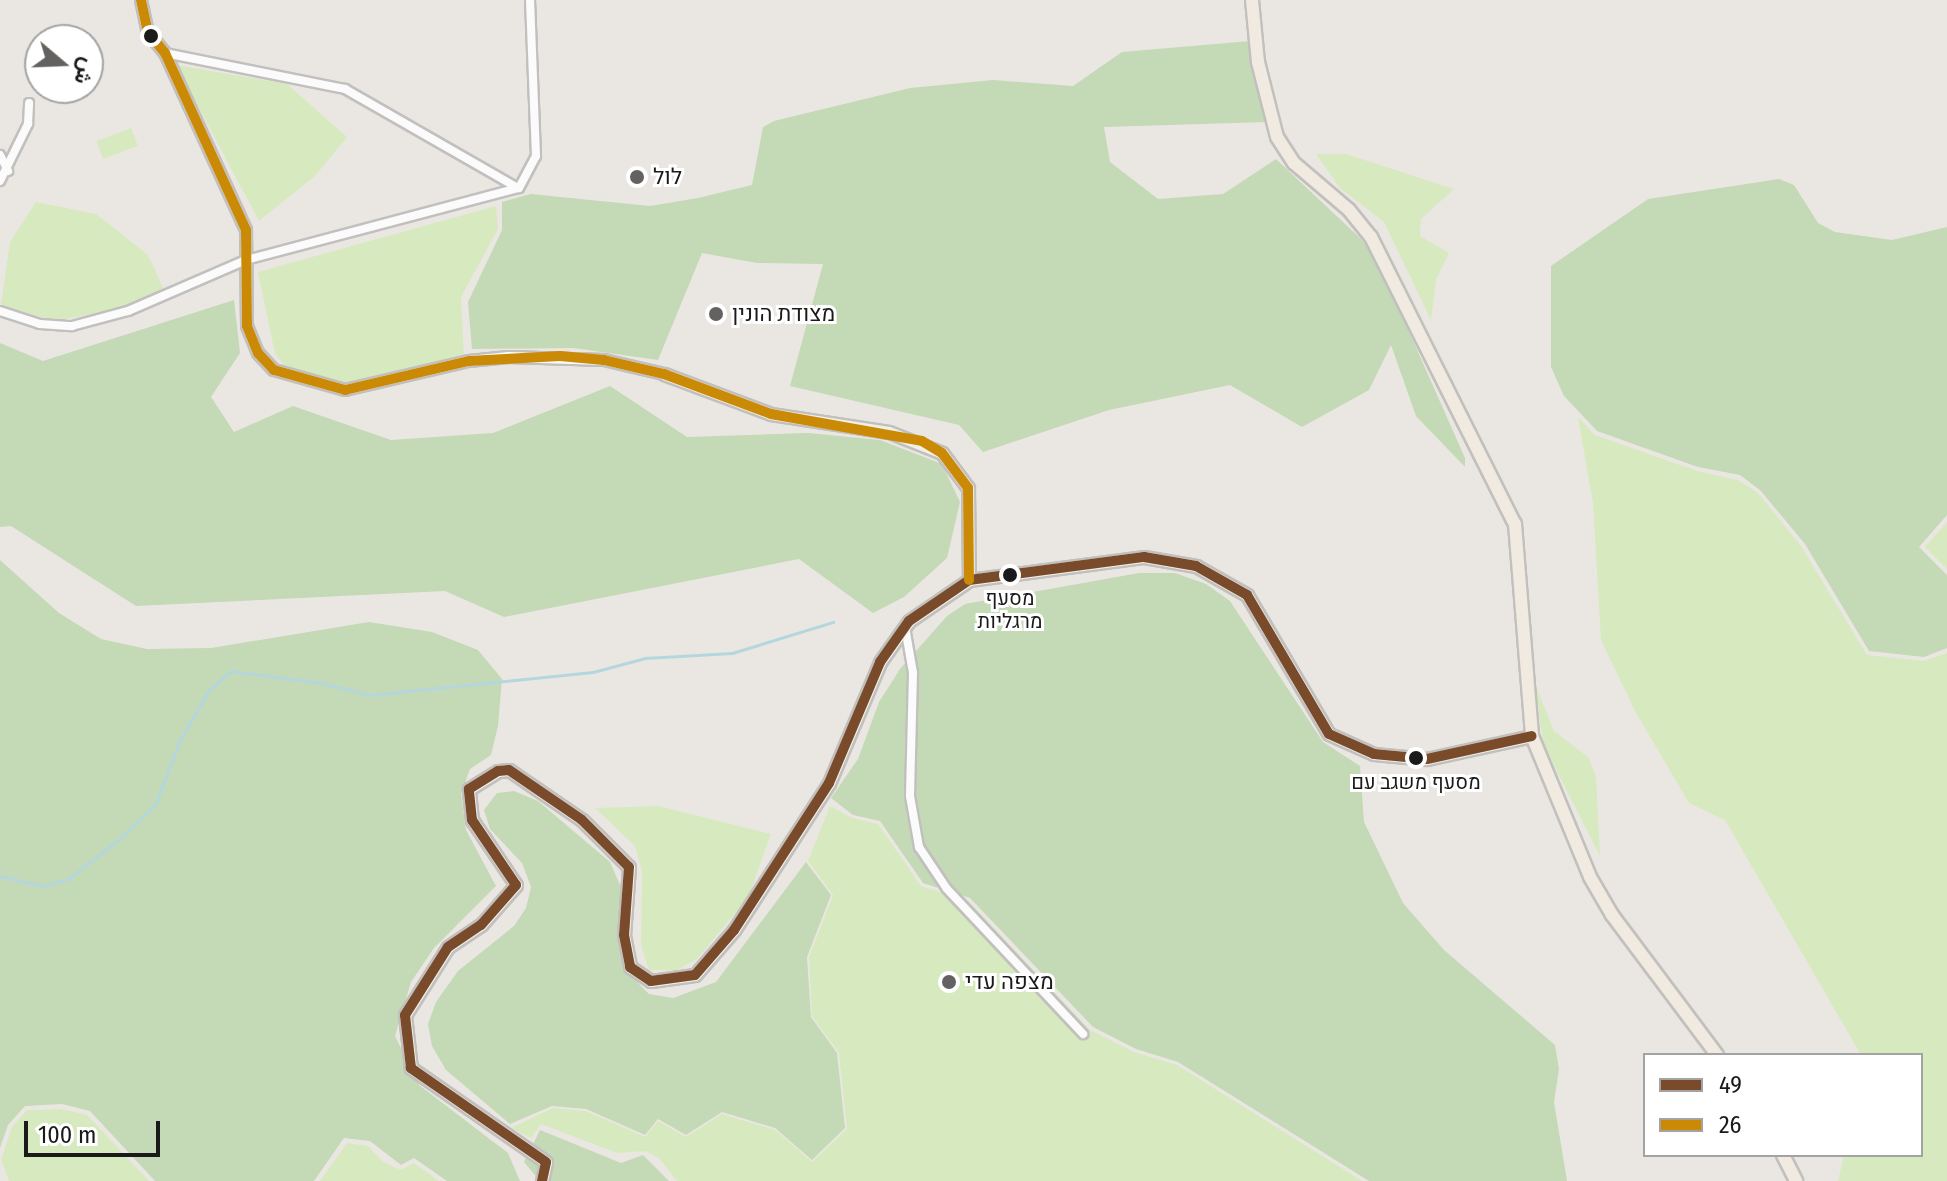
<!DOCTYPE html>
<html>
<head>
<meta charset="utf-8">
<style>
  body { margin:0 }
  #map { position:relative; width:1947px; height:1181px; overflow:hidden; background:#eae7e2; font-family:"Fira Sans Condensed",Vazirmatn,Heebo,sans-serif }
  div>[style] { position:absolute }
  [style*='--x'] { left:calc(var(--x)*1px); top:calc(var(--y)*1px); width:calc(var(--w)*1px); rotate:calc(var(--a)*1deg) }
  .grass>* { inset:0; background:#d7e9bf; transform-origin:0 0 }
  .forest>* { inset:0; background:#c4d9b6 }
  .stream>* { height:3px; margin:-1.5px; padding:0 1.5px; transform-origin:1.5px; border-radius:1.5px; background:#b4d7de }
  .roads { filter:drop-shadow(2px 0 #c2c0be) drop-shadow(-2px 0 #c2c0be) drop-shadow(0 2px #c2c0be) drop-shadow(0 -2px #c2c0be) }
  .minor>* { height:8px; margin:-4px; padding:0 4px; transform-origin:4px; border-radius:4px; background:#fcfbfb }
  .tertiary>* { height:10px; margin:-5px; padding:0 5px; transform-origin:5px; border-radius:5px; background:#fcfbfb }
  .secondary>* { height:11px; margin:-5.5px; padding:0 5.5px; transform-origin:5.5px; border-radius:5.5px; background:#f2f1e8 }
  .primary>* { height:12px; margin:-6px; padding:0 6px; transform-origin:6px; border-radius:6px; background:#f0eae1 }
  .bus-1>* { height:10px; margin:-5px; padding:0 5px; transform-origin:5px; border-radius:5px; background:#7a4b2a }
  .bus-2>* { height:10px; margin:-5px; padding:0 5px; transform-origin:5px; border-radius:5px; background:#cb8a05 }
  .dots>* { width:22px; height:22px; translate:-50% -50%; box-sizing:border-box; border:4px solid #fff; border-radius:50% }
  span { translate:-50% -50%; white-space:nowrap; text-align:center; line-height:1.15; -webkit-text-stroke:6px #fff; paint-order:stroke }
  .bus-label { font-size:20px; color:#1a1a1a }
  .poi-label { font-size:22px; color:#1a1a1a }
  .left { translate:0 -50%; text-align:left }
  .legend { position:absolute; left:1643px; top:1053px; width:280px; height:104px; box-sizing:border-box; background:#fff; border:2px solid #a3a3a3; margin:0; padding:10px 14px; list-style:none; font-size:24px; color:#1a1a1a }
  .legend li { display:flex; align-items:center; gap:16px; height:40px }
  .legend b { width:40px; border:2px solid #a3a3a3 }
  .north { position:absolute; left:24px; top:24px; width:80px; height:80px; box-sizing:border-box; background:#fff; border:2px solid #a3a3a3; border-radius:50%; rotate:109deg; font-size:22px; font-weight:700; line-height:32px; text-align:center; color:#1a1a1a }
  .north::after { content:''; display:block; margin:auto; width:28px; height:36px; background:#636260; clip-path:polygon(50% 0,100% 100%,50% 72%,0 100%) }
  .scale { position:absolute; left:24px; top:1121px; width:136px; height:36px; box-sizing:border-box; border:4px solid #1a1a1a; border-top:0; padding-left:10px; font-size:24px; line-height:28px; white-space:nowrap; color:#1a1a1a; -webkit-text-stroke:6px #fff; paint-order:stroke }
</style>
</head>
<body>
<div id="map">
  <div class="grass">
    <i style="clip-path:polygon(176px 65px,287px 84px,347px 137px,316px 175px,259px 221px)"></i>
    <i style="left:131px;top:128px;width:19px;height:37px;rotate:69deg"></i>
    <i style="clip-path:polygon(1316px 154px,1346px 154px,1454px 189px,1421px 219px,1420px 236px,1449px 253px,1436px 280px,1431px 320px,1384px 222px,1340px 188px)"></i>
    <i style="clip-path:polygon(36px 202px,96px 214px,148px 255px,164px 290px,129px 307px,55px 321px,1px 305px,10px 242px)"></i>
    <i style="clip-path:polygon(496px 206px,498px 229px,461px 297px,464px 356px,335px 385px,288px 370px,275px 354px,258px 272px)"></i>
    <i style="clip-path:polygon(1578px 417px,1595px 435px,1697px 471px,1738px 480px,1758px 493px,1801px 546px,1867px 655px,1924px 661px,1947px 653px,1947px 1181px,1838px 1181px,1844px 1155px,1921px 1155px,1921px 1055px,1861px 1055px,1725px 820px,1689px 803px,1635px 711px,1601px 640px,1593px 503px)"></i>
    <i style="clip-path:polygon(1947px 522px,1947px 569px,1925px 547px)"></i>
    <i style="clip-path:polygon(1535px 684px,1554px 731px,1588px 757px,1596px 776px,1600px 856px,1543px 744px)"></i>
    <i style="clip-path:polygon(658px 806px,771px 834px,748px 898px,697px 959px,677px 970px,649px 970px,641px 946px,642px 871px,635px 846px,595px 808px)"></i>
    <i style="clip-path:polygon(830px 806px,852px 818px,878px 824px,921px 886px,968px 901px,1090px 1030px,1134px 1052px,1177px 1065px,1362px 1181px,677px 1181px,659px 1158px,645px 1151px,617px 1153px,541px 1124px,531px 1138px,511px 1128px,553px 1108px,586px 1111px,645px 1137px,658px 1121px,686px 1137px,722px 1114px,775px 1130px,812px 1162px,847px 1129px,839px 1053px,812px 1016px,809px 957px,833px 895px,808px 861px)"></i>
    <i style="clip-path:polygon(62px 1109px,87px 1115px,149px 1181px,9px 1181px,1px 1160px,12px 1127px,27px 1110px)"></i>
    <i style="clip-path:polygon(347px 1143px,368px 1146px,383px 1162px,401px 1170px,414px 1163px,439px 1181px,320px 1181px)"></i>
  </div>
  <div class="forest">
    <i style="clip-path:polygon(1250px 41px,1267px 122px,1104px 127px,1110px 162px,1158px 199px,1223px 194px,1276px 159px,1361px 239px,1379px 264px,1465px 458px,1465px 467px,1416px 416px,1391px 345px,1369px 390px,1302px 427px,1230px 385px,1109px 410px,983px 452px,959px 425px,790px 386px,823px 264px,757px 263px,702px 253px,658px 360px,573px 348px,472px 349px,468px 302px,502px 230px,502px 202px,531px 194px,650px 206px,698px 198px,752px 185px,763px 127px,774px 121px,910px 88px,993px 80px,1073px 86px,1122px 52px)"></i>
    <i style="clip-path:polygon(1779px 179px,1794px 185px,1818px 223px,1835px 232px,1892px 240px,1947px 227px,1947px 515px,1919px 547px,1947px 575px,1947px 648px,1924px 657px,1869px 651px,1805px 544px,1760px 490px,1740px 475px,1698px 467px,1597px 431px,1564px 396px,1551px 367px,1551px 266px,1648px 199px)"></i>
    <i style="clip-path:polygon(234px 300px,240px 353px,211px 397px,234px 432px,293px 406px,391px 440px,493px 433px,610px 386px,687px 437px,808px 433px,880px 440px,942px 464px,960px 502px,947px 558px,904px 597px,873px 613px,799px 559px,504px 617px,445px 591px,136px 606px,11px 526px,0 527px,0 343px,43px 361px)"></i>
    <i style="clip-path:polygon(0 560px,59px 613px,101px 639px,147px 649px,211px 648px,369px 622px,432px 632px,478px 650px,502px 679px,498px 726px,491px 755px,470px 769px,461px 794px,466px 830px,496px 886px,434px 948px,411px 982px,395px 1036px,419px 1085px,508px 1153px,520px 1181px,447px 1181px,414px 1158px,401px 1165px,370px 1141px,344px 1138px,314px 1181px,155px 1181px,90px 1111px,62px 1104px,25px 1106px,8px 1125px,0 1148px)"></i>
    <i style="clip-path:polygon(1139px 573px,1175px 573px,1206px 584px,1230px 601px,1323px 742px,1360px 766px,1364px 822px,1403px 903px,1444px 950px,1555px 1045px,1559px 1069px,1554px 1102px,1567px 1181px,1369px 1181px,1178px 1062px,1136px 1049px,1093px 1027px,970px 898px,923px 883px,880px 821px,853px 815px,831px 798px,858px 759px,879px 702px,900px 669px,947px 616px,965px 604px)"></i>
    <i style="clip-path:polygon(514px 791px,538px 801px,610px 862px,620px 885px,633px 978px,649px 994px,673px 998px,716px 982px,806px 862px,831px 895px,807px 957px,811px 1017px,837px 1053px,845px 1128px,812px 1160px,775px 1128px,722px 1112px,686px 1135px,658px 1119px,645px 1135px,586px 1109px,552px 1106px,510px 1124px,446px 1070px,432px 1046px,428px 1024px,436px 1002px,458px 971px,514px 926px,526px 908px,531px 887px,522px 863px,490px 829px,484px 810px,497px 793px)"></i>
    <i style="clip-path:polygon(540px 1130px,621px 1163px,643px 1155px,669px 1181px,540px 1181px,524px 1162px)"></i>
  </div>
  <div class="stream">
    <i style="--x:0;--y:876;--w:44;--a:13.1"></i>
    <i style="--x:43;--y:886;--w:26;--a:-16"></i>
    <i style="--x:68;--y:879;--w:63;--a:-38"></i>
    <i style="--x:118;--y:840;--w:51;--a:-43.4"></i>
    <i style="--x:155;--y:805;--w:70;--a:-69"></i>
    <i style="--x:180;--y:740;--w:58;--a:-59.9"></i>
    <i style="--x:209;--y:690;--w:29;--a:-41"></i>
    <i style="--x:231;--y:671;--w:92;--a:7.5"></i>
    <i style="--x:322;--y:683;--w:49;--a:14"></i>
    <i style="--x:370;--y:695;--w:224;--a:-5.9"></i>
    <i style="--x:593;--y:672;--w:54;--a:-15.1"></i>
    <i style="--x:645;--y:658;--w:87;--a:-3.3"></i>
    <i style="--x:732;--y:653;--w:106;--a:-17.1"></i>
  </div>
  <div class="roads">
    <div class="minor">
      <i style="--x:165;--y:53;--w:184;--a:11.3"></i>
      <i style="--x:345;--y:89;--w:199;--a:29.8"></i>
      <i style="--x:0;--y:155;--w:18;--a:63"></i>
      <i style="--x:0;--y:181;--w:64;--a:-63.8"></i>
      <i style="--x:28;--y:124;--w:21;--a:-87"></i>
      <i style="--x:0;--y:311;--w:42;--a:18"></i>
      <i style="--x:40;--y:324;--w:32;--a:4"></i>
      <i style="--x:72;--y:326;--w:58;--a:-15"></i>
      <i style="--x:128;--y:311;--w:129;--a:-23.4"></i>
      <i style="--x:246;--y:260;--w:282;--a:-14.8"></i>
      <i style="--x:519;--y:188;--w:36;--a:-62"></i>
      <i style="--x:536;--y:156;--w:156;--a:-92.2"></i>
      <i style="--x:905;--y:627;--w:47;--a:80.1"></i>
      <i style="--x:913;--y:673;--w:123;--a:91.4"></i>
      <i style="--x:910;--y:796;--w:52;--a:80"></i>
      <i style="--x:919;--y:847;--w:50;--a:56.3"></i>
      <i style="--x:947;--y:889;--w:199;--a:46.8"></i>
    </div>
    <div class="tertiary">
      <i style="--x:141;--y:0;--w:33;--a:78"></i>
      <i style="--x:148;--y:32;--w:27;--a:51"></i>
      <i style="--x:165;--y:53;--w:195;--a:65.4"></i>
      <i style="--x:246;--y:230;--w:96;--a:89.4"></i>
      <i style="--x:247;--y:326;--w:29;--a:68"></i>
      <i style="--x:258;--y:353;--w:23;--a:47"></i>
      <i style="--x:274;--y:370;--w:74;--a:15.7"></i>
      <i style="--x:345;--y:390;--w:127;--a:-13.2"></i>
      <i style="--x:469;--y:361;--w:40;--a:-5.7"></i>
      <i style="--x:509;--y:357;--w:95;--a:1.8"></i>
      <i style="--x:604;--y:360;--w:62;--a:13.1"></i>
    </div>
    <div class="secondary">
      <i style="--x:664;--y:374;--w:114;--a:20.5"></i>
      <i style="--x:771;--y:414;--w:119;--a:8.7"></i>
      <i style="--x:889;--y:432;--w:57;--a:21.6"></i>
      <i style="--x:942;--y:453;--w:44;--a:53.4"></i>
      <i style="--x:968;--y:488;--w:92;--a:89.4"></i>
      <i style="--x:542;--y:1181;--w:19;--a:-78"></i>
      <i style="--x:546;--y:1162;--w:165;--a:-145.2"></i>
      <i style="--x:411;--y:1068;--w:53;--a:-96.5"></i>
      <i style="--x:405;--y:1015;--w:80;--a:-57.7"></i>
      <i style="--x:448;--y:947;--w:40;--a:-34"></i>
      <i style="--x:481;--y:925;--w:53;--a:-48.8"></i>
      <i style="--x:516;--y:885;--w:78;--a:-124.1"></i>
      <i style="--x:472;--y:820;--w:31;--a:-96"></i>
      <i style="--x:469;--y:789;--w:34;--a:-32"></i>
      <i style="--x:498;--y:771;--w:11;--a:-5"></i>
      <i style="--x:509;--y:770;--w:88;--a:34.4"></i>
      <i style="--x:582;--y:820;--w:66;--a:45"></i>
      <i style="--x:629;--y:867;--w:68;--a:94.2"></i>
      <i style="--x:624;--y:935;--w:33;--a:79"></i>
      <i style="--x:630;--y:967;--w:25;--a:34"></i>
      <i style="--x:651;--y:981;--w:44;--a:-7.8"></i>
      <i style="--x:695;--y:975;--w:60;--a:-49.1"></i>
      <i style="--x:734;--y:930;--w:175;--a:-57.1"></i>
      <i style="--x:829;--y:783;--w:131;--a:-67.1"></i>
      <i style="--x:880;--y:662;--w:50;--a:-54.7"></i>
      <i style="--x:909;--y:621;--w:73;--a:-34.3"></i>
      <i style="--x:969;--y:580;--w:177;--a:-7.5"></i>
      <i style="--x:1144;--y:557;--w:53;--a:9.8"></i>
      <i style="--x:1196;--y:566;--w:59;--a:29.6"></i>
      <i style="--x:1247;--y:595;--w:161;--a:59.5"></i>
      <i style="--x:1329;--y:734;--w:49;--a:24"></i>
      <i style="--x:1374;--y:754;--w:53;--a:5.4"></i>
      <i style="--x:1427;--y:759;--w:107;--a:-12.4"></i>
    </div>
    <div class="primary">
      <i style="--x:1252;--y:0;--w:62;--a:84.5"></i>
      <i style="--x:1258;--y:62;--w:77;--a:75.8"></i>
      <i style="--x:1277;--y:137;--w:31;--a:57"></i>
      <i style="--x:1294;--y:163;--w:72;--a:40.5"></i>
      <i style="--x:1349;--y:210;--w:35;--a:51"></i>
      <i style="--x:1371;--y:237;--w:321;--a:63.4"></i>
      <i style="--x:1515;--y:524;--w:213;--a:85.4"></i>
      <i style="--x:1532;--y:736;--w:152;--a:67.6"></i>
      <i style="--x:1590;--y:877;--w:44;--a:59.9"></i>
      <i style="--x:1612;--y:915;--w:175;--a:53.1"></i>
      <i style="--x:1783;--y:1155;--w:29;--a:63"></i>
    </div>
  </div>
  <div class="bus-1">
    <i style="--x:542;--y:1181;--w:19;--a:-78"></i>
    <i style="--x:546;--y:1162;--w:165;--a:-145.2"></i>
    <i style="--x:411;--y:1068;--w:53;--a:-96.5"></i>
    <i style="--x:405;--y:1015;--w:80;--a:-57.7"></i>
    <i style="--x:448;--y:947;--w:40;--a:-34"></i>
    <i style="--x:481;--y:925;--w:53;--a:-48.8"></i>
    <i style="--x:516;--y:885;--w:78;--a:-124.1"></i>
    <i style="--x:472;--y:820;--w:31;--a:-96"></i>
    <i style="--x:469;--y:789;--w:34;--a:-32"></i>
    <i style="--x:498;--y:771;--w:11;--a:-5"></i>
    <i style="--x:509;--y:770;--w:88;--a:34.4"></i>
    <i style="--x:582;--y:820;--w:66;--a:45"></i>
    <i style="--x:629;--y:867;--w:68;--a:94.2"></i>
    <i style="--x:624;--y:935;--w:33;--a:79"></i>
    <i style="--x:630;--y:967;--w:25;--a:34"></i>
    <i style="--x:651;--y:981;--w:44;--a:-7.8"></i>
    <i style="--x:695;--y:975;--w:60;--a:-49.1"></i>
    <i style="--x:734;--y:930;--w:175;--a:-57.1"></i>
    <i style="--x:829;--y:783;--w:131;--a:-67.1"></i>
    <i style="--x:880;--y:662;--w:50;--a:-54.7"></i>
    <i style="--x:909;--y:621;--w:73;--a:-34.3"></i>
    <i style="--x:969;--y:580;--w:177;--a:-7.5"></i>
    <i style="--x:1144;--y:557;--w:53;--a:9.8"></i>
    <i style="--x:1196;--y:566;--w:59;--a:29.6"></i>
    <i style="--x:1247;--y:595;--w:161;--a:59.5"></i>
    <i style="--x:1329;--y:734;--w:49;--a:24"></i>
    <i style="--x:1374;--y:754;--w:53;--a:5.4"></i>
    <i style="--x:1427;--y:759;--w:107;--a:-12.4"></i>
  </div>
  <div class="bus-2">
    <i style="--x:141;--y:0;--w:33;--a:78"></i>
    <i style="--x:148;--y:32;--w:27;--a:51"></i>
    <i style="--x:165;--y:53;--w:195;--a:65.4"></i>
    <i style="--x:246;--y:230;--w:96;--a:89.4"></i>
    <i style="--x:247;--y:326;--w:29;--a:68"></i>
    <i style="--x:258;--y:353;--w:23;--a:47"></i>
    <i style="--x:274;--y:370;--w:74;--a:15.7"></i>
    <i style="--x:345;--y:390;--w:127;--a:-13.2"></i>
    <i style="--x:469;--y:361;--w:91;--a:-3.1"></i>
    <i style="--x:560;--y:356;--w:44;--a:5.2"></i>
    <i style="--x:604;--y:360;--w:62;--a:13.1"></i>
    <i style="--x:664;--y:374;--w:114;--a:20.5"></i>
    <i style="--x:771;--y:414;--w:153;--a:10.1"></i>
    <i style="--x:922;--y:441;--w:23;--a:31"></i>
    <i style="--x:942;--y:453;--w:44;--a:53.4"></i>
    <i style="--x:968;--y:488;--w:92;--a:89.4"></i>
  </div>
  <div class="dots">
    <i style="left:151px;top:36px;background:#1a1a1a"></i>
    <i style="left:637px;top:177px;background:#636260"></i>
    <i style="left:716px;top:314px;background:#636260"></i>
    <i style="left:1010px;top:575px;background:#1a1a1a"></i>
    <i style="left:1416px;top:758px;background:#1a1a1a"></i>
    <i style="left:949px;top:982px;background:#636260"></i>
  </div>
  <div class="bus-label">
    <span style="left:1010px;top:610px">מסעף<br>מרגליות</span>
    <span style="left:1416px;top:782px">מסעף משגב עם</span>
  </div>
  <div class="poi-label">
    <span class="left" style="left:653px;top:177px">לול</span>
    <span class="left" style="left:732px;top:314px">מצודת הונין</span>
    <span class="left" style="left:965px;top:982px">מצפה עדי</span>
  </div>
  <ul class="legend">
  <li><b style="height:10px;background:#7a4b2a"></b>49</li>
  <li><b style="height:10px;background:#cb8a05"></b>26</li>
  </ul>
  <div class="north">ش</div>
  <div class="scale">100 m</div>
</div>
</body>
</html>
